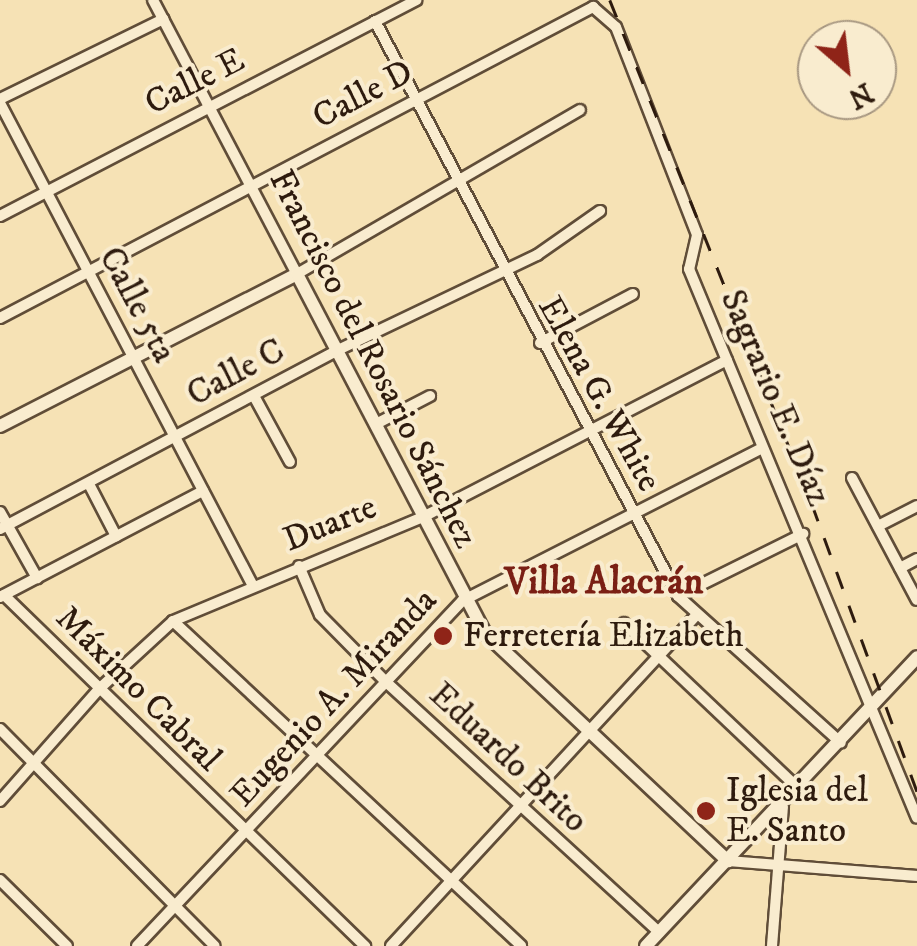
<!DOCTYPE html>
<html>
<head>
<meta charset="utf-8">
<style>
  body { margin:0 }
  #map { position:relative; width:917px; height:946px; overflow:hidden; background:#f6e2b5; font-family:"IM FELL DW Pica",serif }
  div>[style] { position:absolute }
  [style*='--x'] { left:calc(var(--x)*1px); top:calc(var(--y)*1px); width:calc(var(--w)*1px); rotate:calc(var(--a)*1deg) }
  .roads { filter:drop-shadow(2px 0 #604d38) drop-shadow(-2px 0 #604d38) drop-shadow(0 2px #604d38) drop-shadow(0 -2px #604d38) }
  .minor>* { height:10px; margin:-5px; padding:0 5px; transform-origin:5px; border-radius:5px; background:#f9eccf }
  .tertiary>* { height:12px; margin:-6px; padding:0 6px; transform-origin:6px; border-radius:6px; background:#f9eccf }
  .rail>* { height:2.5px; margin-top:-1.25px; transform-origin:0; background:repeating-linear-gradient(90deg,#2e1b0e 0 18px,transparent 0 36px) }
  .dots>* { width:28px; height:28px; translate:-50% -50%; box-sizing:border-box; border:5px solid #f9eccf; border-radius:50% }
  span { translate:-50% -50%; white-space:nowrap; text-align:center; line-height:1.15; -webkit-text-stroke:8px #f9eccf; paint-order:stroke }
  .street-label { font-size:35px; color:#2e1b0e }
  .poi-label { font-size:35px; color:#2e1b0e }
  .left { translate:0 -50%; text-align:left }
  .neighbourhood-label { font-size:38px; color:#7a1f14; font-weight:700 }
  .north { position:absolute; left:797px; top:20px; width:100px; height:100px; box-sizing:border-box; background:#f9eccf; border:2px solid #a89882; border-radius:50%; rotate:152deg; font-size:28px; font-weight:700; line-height:40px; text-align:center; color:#2e1b0e }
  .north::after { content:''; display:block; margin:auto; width:35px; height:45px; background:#8f2418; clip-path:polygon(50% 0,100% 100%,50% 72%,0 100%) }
</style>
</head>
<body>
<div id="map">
  <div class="roads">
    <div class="minor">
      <i style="--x:153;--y:0;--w:310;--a:62.3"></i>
      <i style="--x:297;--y:274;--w:327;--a:-30.1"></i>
      <i style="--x:593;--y:7;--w:30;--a:41"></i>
      <i style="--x:616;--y:27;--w:223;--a:68.7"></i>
      <i style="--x:697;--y:235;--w:35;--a:103"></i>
      <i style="--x:689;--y:269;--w:594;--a:67.45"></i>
      <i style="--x:375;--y:21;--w:650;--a:62.21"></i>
      <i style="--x:678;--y:596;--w:219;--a:42"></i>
      <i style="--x:0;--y:99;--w:182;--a:-26.1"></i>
      <i style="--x:0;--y:103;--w:545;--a:62.35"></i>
      <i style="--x:0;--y:216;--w:469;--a:-27.4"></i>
      <i style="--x:0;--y:318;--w:670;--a:-27.67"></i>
      <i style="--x:540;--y:343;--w:105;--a:-27.8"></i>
      <i style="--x:254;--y:396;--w:75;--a:61.4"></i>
      <i style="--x:376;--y:424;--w:61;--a:-27.4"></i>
      <i style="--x:852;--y:478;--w:138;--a:62"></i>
      <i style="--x:89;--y:484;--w:59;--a:62.6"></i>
      <i style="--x:0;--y:512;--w:76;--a:60.7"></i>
      <i style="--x:878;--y:526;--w:44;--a:-27.1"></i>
      <i style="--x:0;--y:529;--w:382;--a:-27.9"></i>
      <i style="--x:338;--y:350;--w:221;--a:-25.5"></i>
      <i style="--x:537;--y:255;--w:77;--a:-34.9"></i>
      <i style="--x:299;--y:566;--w:53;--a:66.8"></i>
      <i style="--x:320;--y:615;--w:93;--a:45.4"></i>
      <i style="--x:385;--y:681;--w:372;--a:42.5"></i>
      <i style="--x:900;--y:568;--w:19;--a:-28"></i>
      <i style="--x:4;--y:595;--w:504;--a:44.2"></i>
      <i style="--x:678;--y:596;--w:140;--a:-26.4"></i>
      <i style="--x:0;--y:597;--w:229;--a:-27.6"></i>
      <i style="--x:173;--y:621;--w:476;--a:43"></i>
      <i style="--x:624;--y:623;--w:240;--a:43.5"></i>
      <i style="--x:0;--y:729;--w:305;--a:45.3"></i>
      <i style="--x:0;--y:801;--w:149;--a:-48.5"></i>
      <i style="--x:99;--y:689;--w:100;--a:-42.6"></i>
      <i style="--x:173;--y:621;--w:271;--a:-22.6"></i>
      <i style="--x:423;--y:517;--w:342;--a:-27.3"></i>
      <i style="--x:728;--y:861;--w:190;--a:4.5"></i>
      <i style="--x:0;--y:880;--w:94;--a:44.6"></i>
      <i style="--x:137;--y:946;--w:474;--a:-46.7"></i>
      <i style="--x:462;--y:601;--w:337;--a:-27"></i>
      <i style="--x:391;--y:946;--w:449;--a:-47.3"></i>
      <i style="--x:772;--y:946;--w:140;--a:-85.5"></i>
    </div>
    <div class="tertiary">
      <i style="--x:0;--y:426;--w:334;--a:-27.1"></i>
      <i style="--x:297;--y:274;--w:404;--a:62.4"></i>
      <i style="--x:484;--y:632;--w:335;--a:43.2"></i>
      <i style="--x:646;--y:946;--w:396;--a:-46.8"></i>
    </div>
  </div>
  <div class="rail">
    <i style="--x:610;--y:0;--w:543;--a:68.16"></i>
    <i style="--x:812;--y:504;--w:306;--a:69.9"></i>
  </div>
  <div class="dots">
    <i style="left:443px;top:636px;background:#8f2418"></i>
    <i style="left:706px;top:811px;background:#8f2418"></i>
  </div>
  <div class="street-label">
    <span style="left:195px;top:82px;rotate:-27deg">Calle E</span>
    <span style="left:363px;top:95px;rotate:-28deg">Calle D</span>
    <span style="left:137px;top:305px;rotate:62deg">Calle 5ta</span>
    <span style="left:373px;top:359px;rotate:63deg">Francisco del Rosario Sánchez</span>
    <span style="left:236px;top:373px;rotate:-28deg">Calle C</span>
    <span style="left:599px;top:394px;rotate:61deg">Elena G. White</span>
    <span style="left:775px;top:398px;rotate:67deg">Sagrario E. Díaz</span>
    <span style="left:330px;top:524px;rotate:-22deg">Duarte</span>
    <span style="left:138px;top:689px;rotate:45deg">Máximo Cabral</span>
    <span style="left:334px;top:698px;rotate:-47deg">Eugenio A. Miranda</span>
    <span style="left:508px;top:758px;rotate:43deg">Eduardo Brito</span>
  </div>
  <div class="poi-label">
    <span class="left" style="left:463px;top:636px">Ferretería Elizabeth</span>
    <span class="left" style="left:726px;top:811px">Iglesia del<br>E. Santo</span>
  </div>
  <div class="neighbourhood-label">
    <span style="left:604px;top:583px">Villa Alacrán</span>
  </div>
  <div class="north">N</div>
</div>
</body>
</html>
